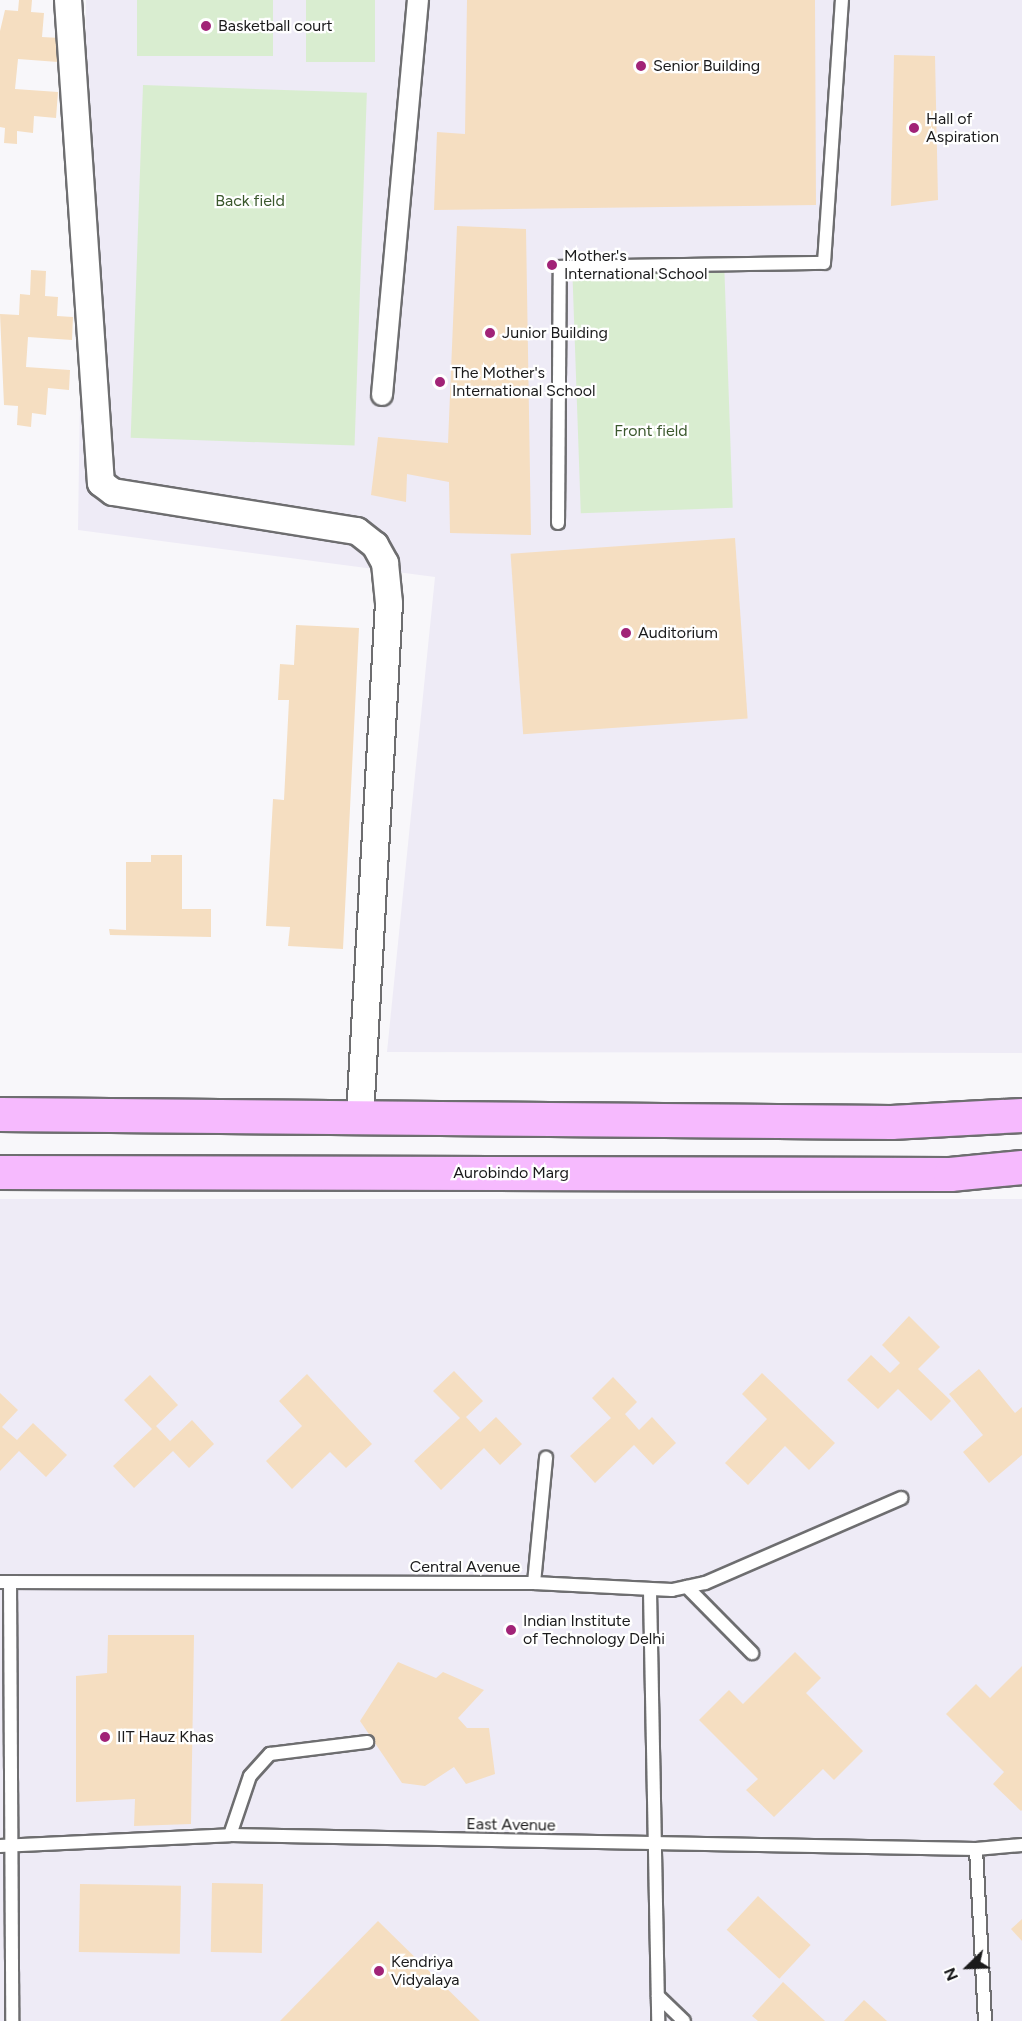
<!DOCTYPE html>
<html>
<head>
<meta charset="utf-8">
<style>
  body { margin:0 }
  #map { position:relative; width:1022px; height:2021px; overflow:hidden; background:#f8f7fa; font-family:Figtree,sans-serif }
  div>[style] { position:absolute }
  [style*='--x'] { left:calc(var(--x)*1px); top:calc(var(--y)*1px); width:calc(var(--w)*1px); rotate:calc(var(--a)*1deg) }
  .built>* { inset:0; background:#eeebf6; transform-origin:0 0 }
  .green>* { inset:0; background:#d9edd0; transform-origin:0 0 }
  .building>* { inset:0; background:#f5dec1; transform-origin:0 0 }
  .roads { filter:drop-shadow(2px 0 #6e6e70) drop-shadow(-2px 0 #6e6e70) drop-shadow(0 2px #6e6e70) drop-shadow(0 -2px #6e6e70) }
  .service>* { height:12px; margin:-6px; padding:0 6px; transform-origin:6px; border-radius:6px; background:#fff }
  .pedestrian>* { height:20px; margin:-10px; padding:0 10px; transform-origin:10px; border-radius:10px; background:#fff }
  .minor>* { height:26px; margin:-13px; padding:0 13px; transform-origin:13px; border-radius:13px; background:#fff }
  .trunk>* { height:33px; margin:-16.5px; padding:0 16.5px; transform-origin:16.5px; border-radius:16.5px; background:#f6bafe }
  .dots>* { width:16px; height:16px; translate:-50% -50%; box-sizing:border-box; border:3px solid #fff; border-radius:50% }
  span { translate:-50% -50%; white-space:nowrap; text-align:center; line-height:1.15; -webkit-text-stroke:4.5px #fff; paint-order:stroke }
  .poi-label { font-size:16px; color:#1a1a1b }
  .left { translate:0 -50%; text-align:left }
  .park-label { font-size:16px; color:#3b582d }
  .street-label { font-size:16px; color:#1a1a1b }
  .north { position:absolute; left:938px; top:1937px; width:60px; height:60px; -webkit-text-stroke:4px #fff; paint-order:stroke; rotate:247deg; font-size:16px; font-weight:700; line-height:24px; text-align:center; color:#1a1a1b }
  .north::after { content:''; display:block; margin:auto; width:21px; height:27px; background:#1a1a1b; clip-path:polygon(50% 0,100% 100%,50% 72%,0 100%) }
</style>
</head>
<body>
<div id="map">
  <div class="built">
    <i style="clip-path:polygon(86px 0,1022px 0,1022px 1053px,387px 1052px,435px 577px,78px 530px)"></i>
    <i style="left:1022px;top:1199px;width:822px;height:1023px;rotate:90deg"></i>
  </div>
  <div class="green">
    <i style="left:137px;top:0;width:136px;height:56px"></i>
    <i style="left:306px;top:0;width:69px;height:62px"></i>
    <i style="left:143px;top:85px;width:224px;height:353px;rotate:2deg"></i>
    <i style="left:724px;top:259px;width:249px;height:152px;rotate:88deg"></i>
  </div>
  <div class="building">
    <i style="clip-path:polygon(19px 0,32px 0,31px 12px,44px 13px,42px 37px,60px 38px,58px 62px,18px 59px,15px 89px,58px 92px,56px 118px,34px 116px,33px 133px,17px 131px,17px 144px,4px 143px,5px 128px,0 127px,0 31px,5px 10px,18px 11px)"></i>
    <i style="clip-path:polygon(467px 0,815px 0,816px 205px,434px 210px,437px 132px,465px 134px)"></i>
    <i style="clip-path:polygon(894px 55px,935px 56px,938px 200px,891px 206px)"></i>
    <i style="clip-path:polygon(457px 226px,526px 229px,531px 535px,450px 533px,449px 482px,407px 474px,406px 502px,371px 495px,378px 437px,448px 443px)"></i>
    <i style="clip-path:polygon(31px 270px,46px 271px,45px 296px,58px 297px,57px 316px,73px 317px,72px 340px,28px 337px,26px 367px,70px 370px,69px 390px,48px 388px,46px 415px,32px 413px,31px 427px,17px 425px,18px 406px,4px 405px,0 314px,19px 315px,20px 294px,30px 295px)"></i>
    <i style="left:735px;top:538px;width:181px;height:225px;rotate:86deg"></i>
    <i style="clip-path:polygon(296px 625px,359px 628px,343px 949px,288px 946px,290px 927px,266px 926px,273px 799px,284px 800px,289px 700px,278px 700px,280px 664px,294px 665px)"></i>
    <i style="clip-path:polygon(151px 855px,182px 855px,182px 909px,211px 909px,211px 937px,110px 935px,109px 929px,126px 930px,126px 862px,151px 862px)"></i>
    <i style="clip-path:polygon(909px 1316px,940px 1347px,918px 1369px,951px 1401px,931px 1421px,898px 1389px,878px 1409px,847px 1380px,871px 1355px,890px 1373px,900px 1363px,882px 1345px)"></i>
    <i style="clip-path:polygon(979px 1369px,1015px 1413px,1022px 1407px,1022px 1455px,989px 1483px,963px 1452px,983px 1435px,949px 1394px)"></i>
    <i style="clip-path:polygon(454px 1371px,483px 1401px,466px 1417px,480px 1432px,496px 1417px,522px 1444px,500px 1465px,484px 1448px,441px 1490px,414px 1461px,460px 1418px,433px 1391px)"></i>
    <i style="clip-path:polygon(762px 1373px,835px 1443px,809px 1470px,785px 1446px,748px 1485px,725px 1463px,767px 1419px,742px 1394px)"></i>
    <i style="clip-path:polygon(307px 1374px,372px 1444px,346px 1468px,330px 1452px,292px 1489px,266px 1461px,302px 1426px,279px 1401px)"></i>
    <i style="clip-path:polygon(150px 1375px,178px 1405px,156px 1426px,170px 1441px,192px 1420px,214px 1444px,189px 1468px,173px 1451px,134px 1488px,113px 1466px,152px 1429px,124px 1400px)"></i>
    <i style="clip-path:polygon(613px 1377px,637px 1402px,625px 1414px,639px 1430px,652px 1417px,676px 1443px,653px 1465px,634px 1445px,595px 1483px,570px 1456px,611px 1418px,592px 1398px)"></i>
    <i style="clip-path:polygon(0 1393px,18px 1410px,2px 1427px,17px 1440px,33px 1423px,67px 1455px,46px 1477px,19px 1451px,0 1471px)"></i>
    <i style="clip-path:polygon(108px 1635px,194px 1635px,191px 1824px,134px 1826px,135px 1799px,76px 1802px,76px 1676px,107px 1673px)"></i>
    <i style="clip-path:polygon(795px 1652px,821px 1678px,806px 1693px,863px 1751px,834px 1780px,823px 1769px,774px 1817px,746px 1790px,758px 1779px,699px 1720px,729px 1690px,743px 1704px)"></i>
    <i style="clip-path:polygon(398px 1662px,436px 1678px,443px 1672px,484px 1690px,458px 1718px,467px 1728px,489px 1728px,495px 1774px,466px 1784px,454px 1767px,425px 1786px,402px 1783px,360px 1721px)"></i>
    <i style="clip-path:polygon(1022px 1666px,1022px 1810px,1021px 1811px,993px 1784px,1004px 1772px,946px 1714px,976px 1684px,990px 1698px)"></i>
    <i style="left:212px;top:1883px;width:51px;height:69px;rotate:1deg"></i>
    <i style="left:80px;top:1884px;width:101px;height:68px;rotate:1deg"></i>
    <i style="left:758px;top:1896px;width:72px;height:46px;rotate:43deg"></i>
    <i style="clip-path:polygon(1022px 1919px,1022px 1941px,1011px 1929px)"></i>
    <i style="clip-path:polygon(378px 1921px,480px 2021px,280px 2021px)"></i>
    <i style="clip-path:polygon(783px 1982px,825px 2021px,758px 2021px,752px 2016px)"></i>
    <i style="clip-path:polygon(864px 2000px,887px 2021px,844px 2021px)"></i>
  </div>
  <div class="roads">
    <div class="service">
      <i style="--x:558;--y:523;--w:256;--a:-89.6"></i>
      <i style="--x:560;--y:267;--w:264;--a:-0.9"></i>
      <i style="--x:824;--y:263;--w:264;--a:-86.1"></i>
      <i style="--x:0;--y:1582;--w:534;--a:0.11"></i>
      <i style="--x:534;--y:1583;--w:138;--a:2.9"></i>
      <i style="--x:672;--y:1590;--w:34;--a:-12"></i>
      <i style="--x:705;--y:1583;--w:214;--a:-23.4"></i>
      <i style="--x:10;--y:1582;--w:439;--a:89.7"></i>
      <i style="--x:534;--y:1583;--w:126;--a:-84.5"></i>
      <i style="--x:687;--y:1587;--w:93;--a:45.4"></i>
      <i style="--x:650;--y:1591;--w:430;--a:88.9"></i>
      <i style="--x:230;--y:1835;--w:62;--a:-71.3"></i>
      <i style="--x:250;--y:1776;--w:30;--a:-48"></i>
      <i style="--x:270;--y:1754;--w:98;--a:-7.1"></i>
      <i style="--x:0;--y:1846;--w:230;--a:-2.7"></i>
      <i style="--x:230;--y:1835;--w:746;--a:1.08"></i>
      <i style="--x:976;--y:1849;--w:46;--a:-5"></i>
      <i style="--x:976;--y:1849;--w:172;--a:87"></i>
      <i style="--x:658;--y:1996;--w:36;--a:44"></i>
    </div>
    <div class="pedestrian">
      <i style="--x:382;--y:395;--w:397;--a:-84.8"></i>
    </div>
    <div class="minor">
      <i style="--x:68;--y:0;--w:484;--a:86.1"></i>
      <i style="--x:101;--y:483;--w:15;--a:37"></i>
      <i style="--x:113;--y:492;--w:247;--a:9.1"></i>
      <i style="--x:357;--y:531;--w:23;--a:38"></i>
      <i style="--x:375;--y:545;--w:21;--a:61"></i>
      <i style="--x:385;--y:563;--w:40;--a:84.3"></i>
      <i style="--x:389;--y:603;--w:515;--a:93.23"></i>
    </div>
    <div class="trunk">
      <i style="--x:0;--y:1114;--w:891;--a:0.51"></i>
      <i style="--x:891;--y:1122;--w:131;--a:-3.1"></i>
      <i style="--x:0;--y:1172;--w:950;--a:0.12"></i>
      <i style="--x:950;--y:1174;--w:72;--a:-5.6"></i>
    </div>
  </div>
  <div class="dots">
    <i style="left:206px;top:26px;background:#a12377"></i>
    <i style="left:641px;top:66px;background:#a12377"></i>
    <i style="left:914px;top:128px;background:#a12377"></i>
    <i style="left:552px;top:265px;background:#a12377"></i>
    <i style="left:490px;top:333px;background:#a12377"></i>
    <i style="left:440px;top:382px;background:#a12377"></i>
    <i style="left:626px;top:633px;background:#a12377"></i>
    <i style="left:511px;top:1630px;background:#a12377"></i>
    <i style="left:105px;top:1737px;background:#a12377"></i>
    <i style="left:379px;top:1971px;background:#a12377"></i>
  </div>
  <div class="poi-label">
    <span class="left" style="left:218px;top:26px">Basketball court</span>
    <span class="left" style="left:653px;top:66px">Senior Building</span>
    <span class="left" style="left:926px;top:128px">Hall of<br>Aspiration</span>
    <span class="left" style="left:564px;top:265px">Mother's<br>International School</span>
    <span class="left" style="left:502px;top:333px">Junior Building</span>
    <span class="left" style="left:452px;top:382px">The Mother's<br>International School</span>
    <span class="left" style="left:638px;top:633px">Auditorium</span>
    <span class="left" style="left:523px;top:1630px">Indian Institute<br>of Technology Delhi</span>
    <span class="left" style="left:117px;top:1737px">IIT Hauz Khas</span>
    <span class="left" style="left:391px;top:1971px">Kendriya<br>Vidyalaya</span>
  </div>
  <div class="park-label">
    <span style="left:250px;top:201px">Back field</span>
    <span style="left:651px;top:431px">Front field</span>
  </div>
  <div class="street-label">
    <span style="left:511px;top:1173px">Aurobindo Marg</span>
    <span style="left:465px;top:1567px">Central Avenue</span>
    <span style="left:511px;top:1825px;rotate:1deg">East Avenue</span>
  </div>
  <div class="north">N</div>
</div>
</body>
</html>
